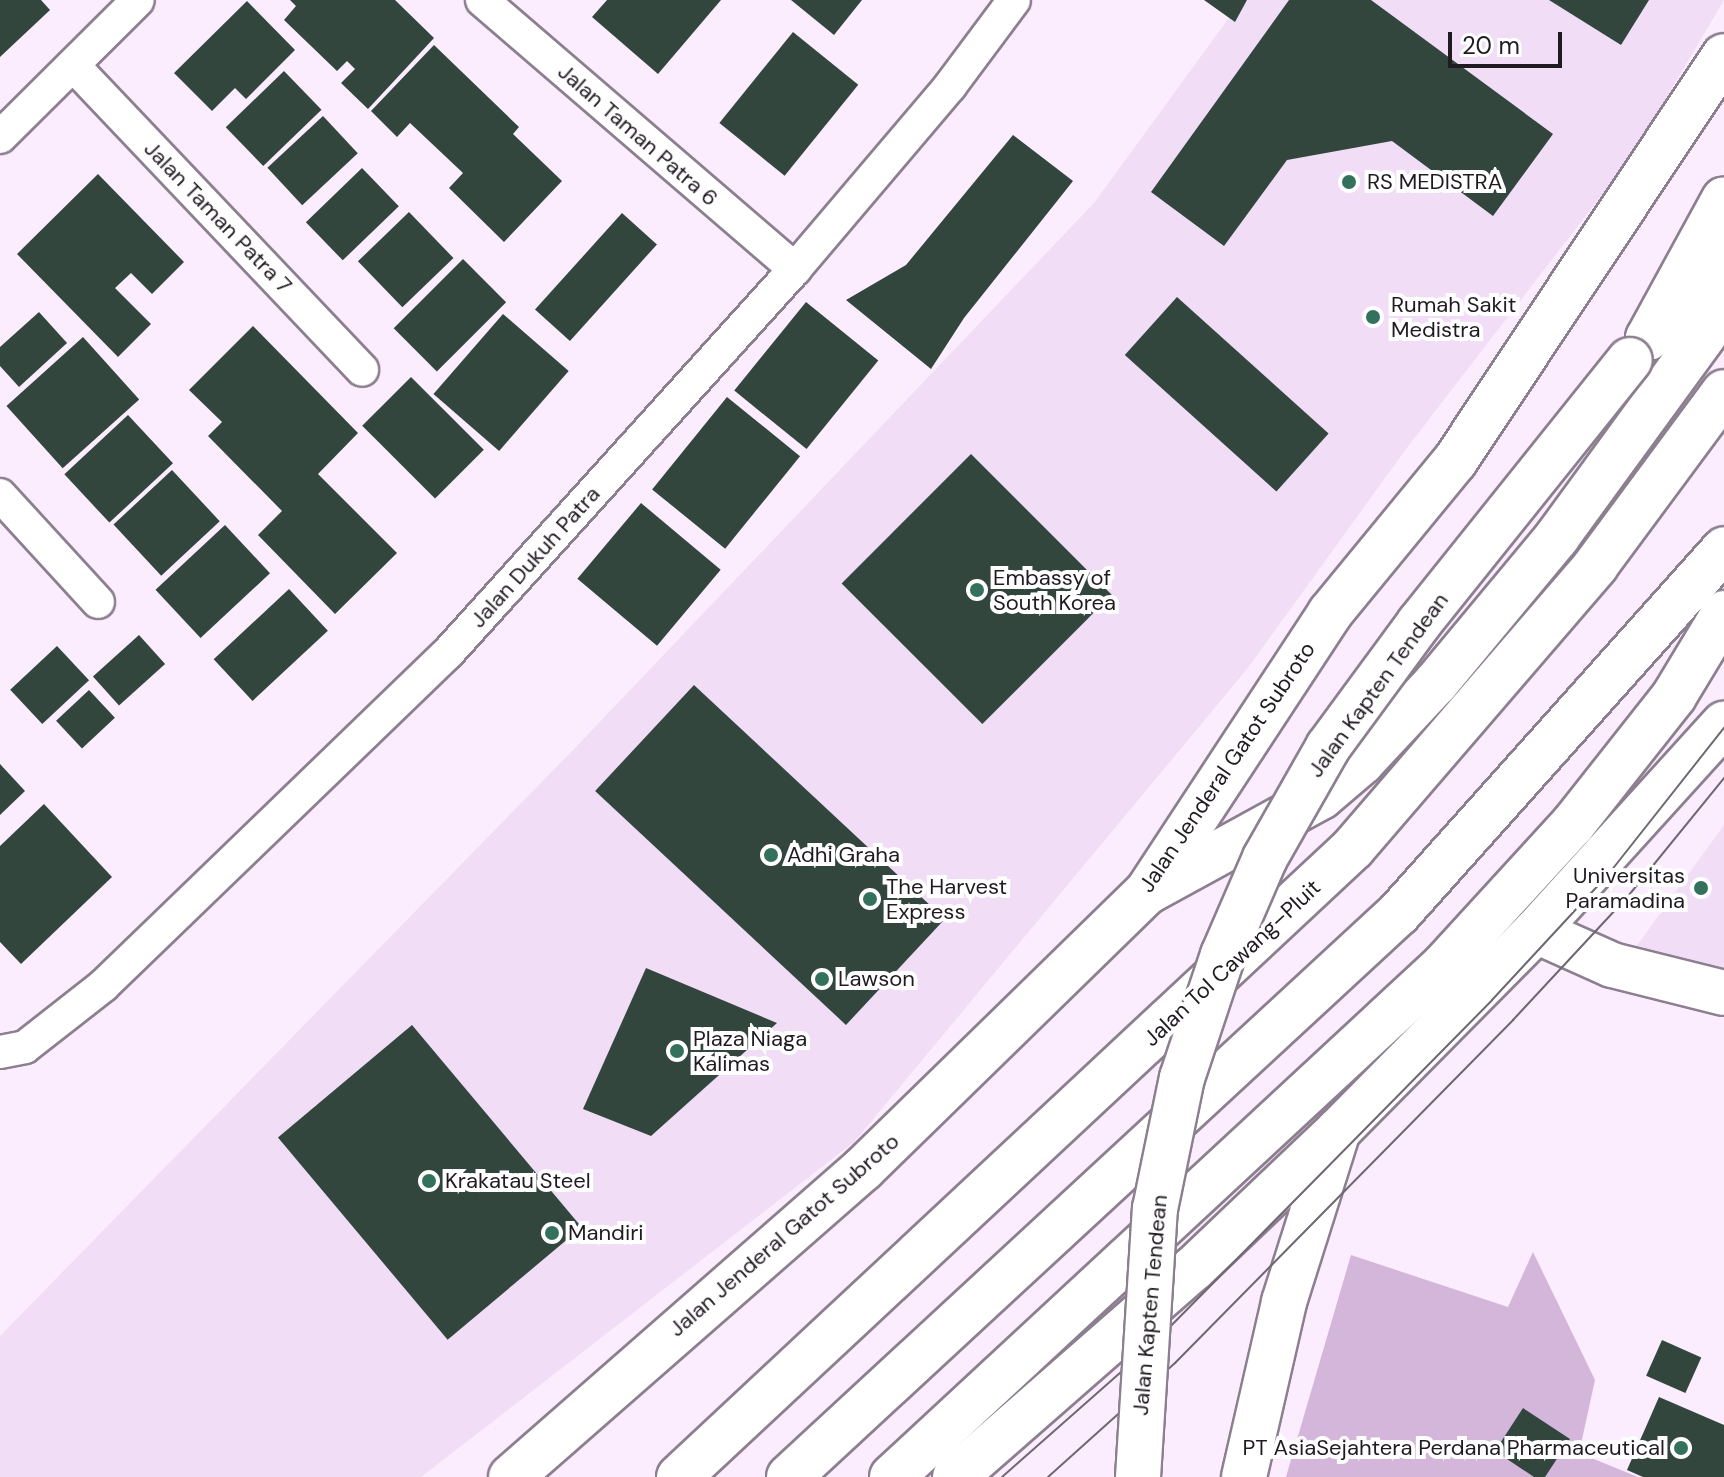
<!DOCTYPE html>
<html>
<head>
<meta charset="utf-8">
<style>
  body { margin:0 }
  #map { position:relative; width:1724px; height:1477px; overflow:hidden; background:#fbecfe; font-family:"DM Sans",sans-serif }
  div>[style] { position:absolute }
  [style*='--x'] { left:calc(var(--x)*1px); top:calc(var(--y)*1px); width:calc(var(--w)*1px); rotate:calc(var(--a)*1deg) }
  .built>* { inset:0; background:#f1ddf6 }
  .green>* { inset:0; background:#d4b6da }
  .building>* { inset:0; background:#32463e; transform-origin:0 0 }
  .roads { filter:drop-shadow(2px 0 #8c7f8f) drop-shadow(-2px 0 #8c7f8f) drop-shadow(0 2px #8c7f8f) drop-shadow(0 -2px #8c7f8f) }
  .street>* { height:32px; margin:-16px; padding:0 16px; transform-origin:16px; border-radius:16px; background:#fff }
  .secondary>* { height:44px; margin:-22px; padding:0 22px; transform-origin:22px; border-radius:22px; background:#fff }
  .primary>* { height:44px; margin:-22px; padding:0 22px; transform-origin:22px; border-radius:22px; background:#fff }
  .highway>* { height:44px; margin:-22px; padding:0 22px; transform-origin:22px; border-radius:22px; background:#fff }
  .tram>* { height:2px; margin:-1px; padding:0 1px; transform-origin:1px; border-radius:1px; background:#6f6771 }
  .bridges { filter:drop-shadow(2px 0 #8c7f8f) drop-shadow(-2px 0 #8c7f8f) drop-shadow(0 2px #8c7f8f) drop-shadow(0 -2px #8c7f8f) }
  .primary-bridge>* { height:44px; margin:-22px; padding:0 22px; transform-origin:22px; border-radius:22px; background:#fff }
  .dots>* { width:22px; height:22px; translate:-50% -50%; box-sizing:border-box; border:4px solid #fff; border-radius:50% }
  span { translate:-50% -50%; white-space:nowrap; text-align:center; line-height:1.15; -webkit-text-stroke:8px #fff; paint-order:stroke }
  .street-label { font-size:22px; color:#201b21 }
  .poi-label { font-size:22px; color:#201b21 }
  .left { translate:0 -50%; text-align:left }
  .right { translate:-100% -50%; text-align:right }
  .scale { position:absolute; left:1448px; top:32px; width:114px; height:36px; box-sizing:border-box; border:4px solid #201b21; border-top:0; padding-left:10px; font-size:24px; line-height:28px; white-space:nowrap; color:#201b21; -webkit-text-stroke:6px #fff; paint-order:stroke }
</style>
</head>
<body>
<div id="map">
  <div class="built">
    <i style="clip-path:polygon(1242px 0,1724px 0,1631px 157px,1406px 449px,1247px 669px,854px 1142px,421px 1477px,0 1477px,0 1336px,575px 748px,1094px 203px)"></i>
    <i style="clip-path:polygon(1724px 825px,1724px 980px,1633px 951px)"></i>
  </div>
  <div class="green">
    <i style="clip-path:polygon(1533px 1252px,1595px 1380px,1579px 1453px,1638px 1477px,1286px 1477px,1351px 1255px,1508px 1307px)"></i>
  </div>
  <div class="building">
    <i style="clip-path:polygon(0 0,41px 0,50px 10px,0 57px)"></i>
    <i style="clip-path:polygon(290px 0,395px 0,434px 38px,368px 109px,341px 83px,355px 69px,347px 61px,337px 71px,284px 20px,296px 6px)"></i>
    <i style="clip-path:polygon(607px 0,721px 0,658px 74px,592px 17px)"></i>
    <i style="clip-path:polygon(791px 0,862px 0,834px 35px)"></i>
    <i style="clip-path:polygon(1204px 0,1247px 0,1235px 22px)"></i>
    <i style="clip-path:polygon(1289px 0,1371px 0,1553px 134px,1493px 216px,1392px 141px,1287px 160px,1224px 246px,1151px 192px)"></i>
    <i style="clip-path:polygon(1549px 0,1649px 0,1621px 45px)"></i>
    <i style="clip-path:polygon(247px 1px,295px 50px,246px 99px,235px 88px,212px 111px,174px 73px)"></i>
    <i style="left:793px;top:32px;width:84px;height:117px;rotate:39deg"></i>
    <i style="clip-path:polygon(434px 45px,519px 127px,513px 134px,562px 181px,504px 242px,449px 188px,463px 173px,410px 123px,397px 137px,371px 111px)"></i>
    <i style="left:284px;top:71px;width:54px;height:81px;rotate:46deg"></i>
    <i style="left:323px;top:116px;width:51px;height:76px;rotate:47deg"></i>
    <i style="clip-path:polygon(1013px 135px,1073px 181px,964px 318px,931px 369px,846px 300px,906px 265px)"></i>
    <i style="left:362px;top:168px;width:53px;height:78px;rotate:46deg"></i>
    <i style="clip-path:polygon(98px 174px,184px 262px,152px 294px,131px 273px,115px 288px,151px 324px,118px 357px,17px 254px)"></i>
    <i style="left:409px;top:212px;width:64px;height:71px;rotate:46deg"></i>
    <i style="left:622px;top:213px;width:47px;height:130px;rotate:42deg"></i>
    <i style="left:463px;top:259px;width:61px;height:98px;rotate:45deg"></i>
    <i style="left:1177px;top:297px;width:204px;height:78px;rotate:42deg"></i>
    <i style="left:806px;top:302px;width:93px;height:114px;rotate:39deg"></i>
    <i style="clip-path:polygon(39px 312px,67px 343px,19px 387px,0 366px,0 347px)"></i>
    <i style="left:503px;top:314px;width:87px;height:106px;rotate:41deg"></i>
    <i style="clip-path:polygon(253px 326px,358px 433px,318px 474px,397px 553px,335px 614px,258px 535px,282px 511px,208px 436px,222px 422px,189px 390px)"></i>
    <i style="left:83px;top:337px;width:84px;height:103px;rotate:48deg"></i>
    <i style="left:411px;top:377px;width:103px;height:69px;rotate:45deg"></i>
    <i style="left:727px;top:397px;width:94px;height:119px;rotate:39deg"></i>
    <i style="left:128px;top:415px;width:66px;height:87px;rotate:47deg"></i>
    <i style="left:971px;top:454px;width:199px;height:183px;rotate:45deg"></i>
    <i style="left:172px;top:470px;width:70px;height:80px;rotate:47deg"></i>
    <i style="left:641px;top:503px;width:104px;height:99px;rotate:40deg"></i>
    <i style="left:225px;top:525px;width:66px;height:95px;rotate:47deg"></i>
    <i style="left:289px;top:589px;width:57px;height:103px;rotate:47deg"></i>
    <i style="left:139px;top:635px;width:39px;height:62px;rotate:48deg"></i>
    <i style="left:57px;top:646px;width:47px;height:64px;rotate:47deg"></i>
    <i style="left:694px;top:685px;width:343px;height:145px;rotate:43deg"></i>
    <i style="left:89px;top:690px;width:38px;height:45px;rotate:47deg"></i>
    <i style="clip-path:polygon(0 764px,25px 791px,0 815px)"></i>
    <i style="clip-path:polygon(44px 804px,112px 877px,21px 964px,0 942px,0 846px)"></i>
    <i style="clip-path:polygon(646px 968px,777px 1023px,651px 1136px,583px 1109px)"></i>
    <i style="left:412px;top:1025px;width:264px;height:175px;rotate:50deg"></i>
    <i style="left:1662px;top:1340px;width:43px;height:39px;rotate:24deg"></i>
    <i style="clip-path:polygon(1659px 1397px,1724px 1425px,1724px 1477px,1643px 1477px,1627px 1470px)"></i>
    <i style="clip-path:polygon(1523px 1408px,1570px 1439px,1545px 1477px,1534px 1477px,1495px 1451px)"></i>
  </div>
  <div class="roads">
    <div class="street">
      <i style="--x:482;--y:0;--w:413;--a:40.7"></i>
      <i style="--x:73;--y:65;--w:420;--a:46.5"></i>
      <i style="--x:0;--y:137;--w:194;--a:-44.8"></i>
      <i style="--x:0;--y:495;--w:145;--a:47.5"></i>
      <i style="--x:0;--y:1052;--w:25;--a:-11"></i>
      <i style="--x:25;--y:1047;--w:100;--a:-38.1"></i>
      <i style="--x:104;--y:985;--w:477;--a:-44"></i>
      <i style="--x:447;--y:654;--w:519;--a:-47.89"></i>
      <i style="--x:795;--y:269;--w:240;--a:-49.7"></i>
      <i style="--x:950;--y:86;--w:107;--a:-53.3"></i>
    </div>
    <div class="secondary">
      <i style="--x:1536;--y:931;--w:83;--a:24.1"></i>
      <i style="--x:1612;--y:965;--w:115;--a:14"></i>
    </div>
    <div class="primary">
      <i style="--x:1648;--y:338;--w:158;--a:-61.3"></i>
      <i style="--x:1244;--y:1477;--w:180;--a:-77.1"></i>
      <i style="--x:1284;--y:1302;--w:179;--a:-72.5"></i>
    </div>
    <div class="highway">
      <i style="--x:1648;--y:338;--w:68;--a:-41.4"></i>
      <i style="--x:1699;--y:293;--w:47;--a:-58"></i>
      <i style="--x:1149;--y:891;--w:196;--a:-28.7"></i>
      <i style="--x:1321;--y:797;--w:54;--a:-40.5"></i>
      <i style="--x:1362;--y:762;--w:108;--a:-46.9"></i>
      <i style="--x:1436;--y:683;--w:190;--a:-50.3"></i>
      <i style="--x:1557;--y:537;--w:283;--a:-53.9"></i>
      <i style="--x:511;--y:1477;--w:468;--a:-41.2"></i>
      <i style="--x:863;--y:1169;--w:397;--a:-44.3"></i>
      <i style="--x:1147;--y:892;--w:334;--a:-56.7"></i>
      <i style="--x:1330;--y:613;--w:197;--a:-50.6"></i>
      <i style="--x:1455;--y:461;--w:486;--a:-56.4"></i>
      <i style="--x:679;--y:1477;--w:922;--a:-43.02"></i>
      <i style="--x:1353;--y:848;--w:373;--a:-49.3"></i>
      <i style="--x:1596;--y:565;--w:215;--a:-53.5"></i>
      <i style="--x:789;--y:1477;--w:831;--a:-42.76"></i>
      <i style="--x:1399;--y:913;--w:488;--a:-48.2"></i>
      <i style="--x:892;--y:1477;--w:751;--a:-42.84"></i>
      <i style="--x:1443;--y:966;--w:193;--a:-47.5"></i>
      <i style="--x:1573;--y:824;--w:163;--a:-51.7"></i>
      <i style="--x:1674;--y:696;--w:97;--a:-58.9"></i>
      <i style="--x:955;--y:1477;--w:316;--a:-41.2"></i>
      <i style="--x:1193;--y:1269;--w:200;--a:-43.6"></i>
      <i style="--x:1338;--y:1131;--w:281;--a:-45.3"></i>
      <i style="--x:1536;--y:931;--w:280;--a:-47.8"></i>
    </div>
  </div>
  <div class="tram">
    <i style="--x:1002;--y:1477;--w:204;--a:-41.4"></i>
    <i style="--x:1155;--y:1342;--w:480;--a:-45.4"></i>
    <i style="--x:1492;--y:1000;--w:169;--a:-47.2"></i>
    <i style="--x:1607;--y:876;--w:189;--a:-51.7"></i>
    <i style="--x:1048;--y:1477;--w:171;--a:-41.9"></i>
    <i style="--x:1175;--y:1363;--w:482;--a:-45.4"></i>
    <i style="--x:1513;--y:1020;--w:171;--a:-47.1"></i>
    <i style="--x:1629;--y:895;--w:151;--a:-50.9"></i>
  </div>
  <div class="bridges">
    <div class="primary-bridge">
      <i style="--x:1138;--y:1477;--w:269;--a:-86.4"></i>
      <i style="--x:1155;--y:1209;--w:134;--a:-78.4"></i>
      <i style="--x:1182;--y:1078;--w:130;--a:-71.6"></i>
      <i style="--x:1223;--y:955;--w:106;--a:-66.6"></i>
      <i style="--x:1265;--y:858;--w:128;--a:-60.4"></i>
      <i style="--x:1328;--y:747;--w:154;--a:-53.7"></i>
      <i style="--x:1419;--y:623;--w:337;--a:-51.3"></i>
    </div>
  </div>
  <div class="dots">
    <i style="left:1349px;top:182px;background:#34715d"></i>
    <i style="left:1373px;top:317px;background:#34715d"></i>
    <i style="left:977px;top:590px;background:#34715d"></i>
    <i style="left:771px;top:855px;background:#34715d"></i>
    <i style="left:1701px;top:888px;background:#34715d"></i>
    <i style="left:870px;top:899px;background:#34715d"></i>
    <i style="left:822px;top:979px;background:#34715d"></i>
    <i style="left:677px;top:1051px;background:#34715d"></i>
    <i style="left:429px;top:1181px;background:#34715d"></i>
    <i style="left:552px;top:1233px;background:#34715d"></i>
    <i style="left:1681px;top:1448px;background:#34715d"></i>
  </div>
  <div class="street-label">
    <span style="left:638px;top:135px;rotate:41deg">Jalan Taman Patra 6</span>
    <span style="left:218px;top:217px;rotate:46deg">Jalan Taman Patra 7</span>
    <span style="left:535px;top:557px;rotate:-48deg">Jalan Dukuh Patra</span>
    <span style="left:1378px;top:685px;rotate:-54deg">Jalan Kapten Tendean</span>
    <span style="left:1227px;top:767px;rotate:-56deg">Jalan Jenderal Gatot Subroto</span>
    <span style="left:1232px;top:963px;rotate:-43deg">Jalan Tol Cawang–Pluit</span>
    <span style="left:784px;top:1235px;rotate:-41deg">Jalan Jenderal Gatot Subroto</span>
    <span style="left:1150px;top:1305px;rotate:-85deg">Jalan Kapten Tendean</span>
  </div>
  <div class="poi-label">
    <span class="left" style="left:1367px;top:182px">RS MEDISTRA</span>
    <span class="left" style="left:1391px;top:317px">Rumah Sakit<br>Medistra</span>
    <span class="left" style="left:993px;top:590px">Embassy of<br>South Korea</span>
    <span class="left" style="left:787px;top:855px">Adhi Graha</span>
    <span class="right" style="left:1685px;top:888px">Universitas<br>Paramadina</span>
    <span class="left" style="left:886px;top:899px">The Harvest<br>Express</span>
    <span class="left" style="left:838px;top:979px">Lawson</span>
    <span class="left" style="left:693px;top:1051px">Plaza Niaga<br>Kalimas</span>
    <span class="left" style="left:445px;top:1181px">Krakatau Steel</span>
    <span class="left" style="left:568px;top:1233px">Mandiri</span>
    <span class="right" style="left:1665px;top:1448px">PT AsiaSejahtera Perdana Pharmaceutical</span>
  </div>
  <div class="scale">20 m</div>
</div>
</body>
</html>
